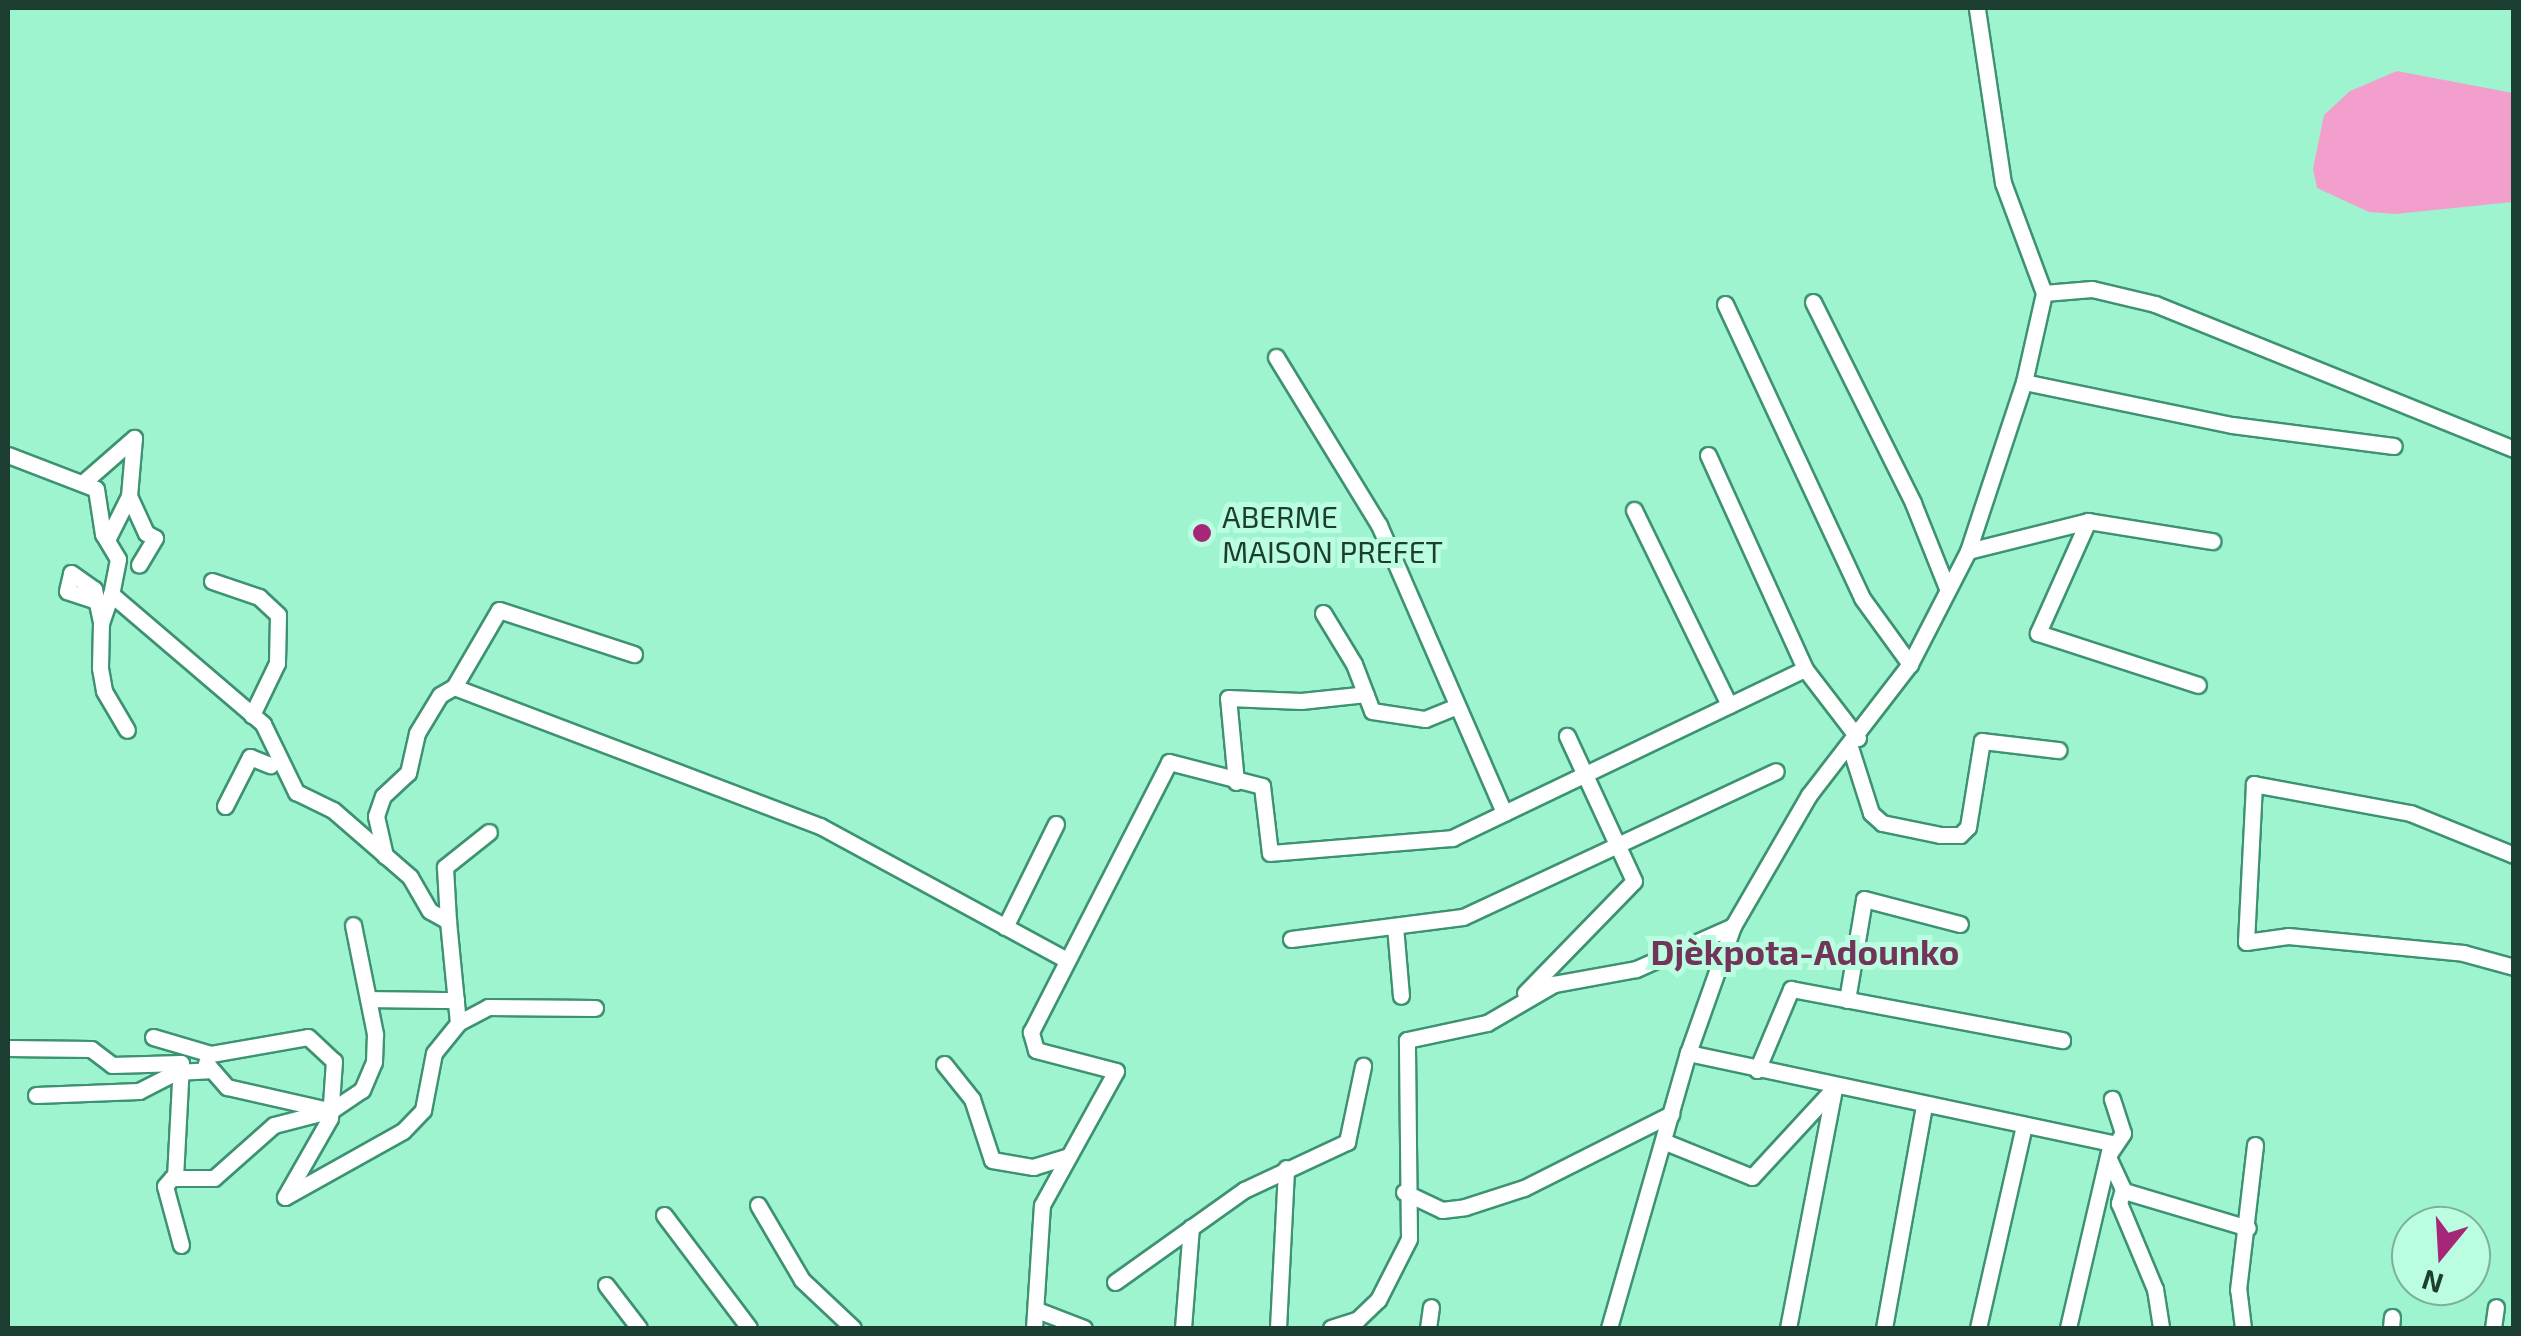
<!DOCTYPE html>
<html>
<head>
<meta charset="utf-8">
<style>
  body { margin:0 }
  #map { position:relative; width:2521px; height:1336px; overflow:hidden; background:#9ff4d0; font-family:"Exo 2",sans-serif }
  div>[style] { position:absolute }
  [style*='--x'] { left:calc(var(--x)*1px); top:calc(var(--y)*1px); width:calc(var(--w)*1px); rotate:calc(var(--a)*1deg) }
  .water>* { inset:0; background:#f39fcd }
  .roads { filter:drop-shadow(2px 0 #3d9273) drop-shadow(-2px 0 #3d9273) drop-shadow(0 2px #3d9273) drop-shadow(0 -2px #3d9273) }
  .minor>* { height:15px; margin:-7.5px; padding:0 7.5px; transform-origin:7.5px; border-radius:7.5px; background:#fff }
  .dots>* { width:28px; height:28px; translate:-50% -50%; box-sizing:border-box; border:5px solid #bbfde0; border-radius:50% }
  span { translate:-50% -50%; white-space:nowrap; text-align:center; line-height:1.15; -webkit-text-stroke:10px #bbfde0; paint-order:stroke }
  .poi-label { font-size:30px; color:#1b3e31 }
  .left { translate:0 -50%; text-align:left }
  .quarter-label { font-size:35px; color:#733459; font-weight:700 }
  .frame { position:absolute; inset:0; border:10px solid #1b3e31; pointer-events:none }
  .north { position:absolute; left:2391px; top:1206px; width:100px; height:100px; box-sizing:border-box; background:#bbfde0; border:2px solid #7bb19a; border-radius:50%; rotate:198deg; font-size:28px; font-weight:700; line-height:40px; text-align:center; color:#1b3e31 }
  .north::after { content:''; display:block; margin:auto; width:35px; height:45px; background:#a62778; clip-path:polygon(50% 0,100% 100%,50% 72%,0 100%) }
</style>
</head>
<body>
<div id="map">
  <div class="water">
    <i style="clip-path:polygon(2397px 71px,2513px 93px,2513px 202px,2395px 214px,2369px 212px,2317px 188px,2313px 169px,2324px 115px,2350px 91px)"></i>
  </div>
  <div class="roads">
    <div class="minor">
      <i style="--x:2044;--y:293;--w:48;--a:-4.8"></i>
      <i style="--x:2092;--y:289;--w:65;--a:13.4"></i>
      <i style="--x:2155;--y:304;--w:387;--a:22"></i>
      <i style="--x:1813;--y:302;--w:225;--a:63.5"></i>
      <i style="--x:1913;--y:503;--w:92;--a:68.2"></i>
      <i style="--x:1725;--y:304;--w:324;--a:65"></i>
      <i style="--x:1862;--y:598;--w:82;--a:54"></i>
      <i style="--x:1276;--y:357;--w:197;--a:58.5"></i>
      <i style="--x:1379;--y:525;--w:314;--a:66.5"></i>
      <i style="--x:2024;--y:382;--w:212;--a:11.7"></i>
      <i style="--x:2232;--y:425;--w:163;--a:7.4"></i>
      <i style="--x:8;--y:455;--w:94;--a:21.1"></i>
      <i style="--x:96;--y:489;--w:46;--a:81.2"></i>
      <i style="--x:103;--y:534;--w:29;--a:59"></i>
      <i style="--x:118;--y:559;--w:36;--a:101"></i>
      <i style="--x:111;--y:594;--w:200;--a:40.5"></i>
      <i style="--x:263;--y:724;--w:76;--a:64.1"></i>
      <i style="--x:296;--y:792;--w:41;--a:25.9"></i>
      <i style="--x:333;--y:810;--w:102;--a:41"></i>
      <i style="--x:410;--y:877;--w:39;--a:60"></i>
      <i style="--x:430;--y:911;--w:21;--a:29"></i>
      <i style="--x:448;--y:921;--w:102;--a:84.4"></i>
      <i style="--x:1708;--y:455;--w:235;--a:65.6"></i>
      <i style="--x:1805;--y:669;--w:87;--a:52.5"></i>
      <i style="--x:86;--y:480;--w:64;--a:-41.2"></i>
      <i style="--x:129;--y:496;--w:41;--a:65.3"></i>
      <i style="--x:146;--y:533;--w:10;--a:29"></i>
      <i style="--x:155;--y:538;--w:31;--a:121"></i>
      <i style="--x:1634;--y:510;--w:217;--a:64"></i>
      <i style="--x:2088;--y:521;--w:123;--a:114.1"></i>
      <i style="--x:2038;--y:633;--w:168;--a:18"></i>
      <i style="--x:107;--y:540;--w:49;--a:-63.4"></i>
      <i style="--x:129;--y:496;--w:58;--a:-85.1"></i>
      <i style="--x:1968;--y:551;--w:124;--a:-14"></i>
      <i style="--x:2088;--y:521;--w:126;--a:9.2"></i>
      <i style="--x:212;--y:581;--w:50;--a:18.8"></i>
      <i style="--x:259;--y:597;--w:26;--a:43"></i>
      <i style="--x:278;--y:615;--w:48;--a:91.2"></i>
      <i style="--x:277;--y:663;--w:58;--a:115.7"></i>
      <i style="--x:111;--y:594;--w:31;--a:109"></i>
      <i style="--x:101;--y:623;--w:45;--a:91.3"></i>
      <i style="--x:100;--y:668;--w:23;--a:80"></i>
      <i style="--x:104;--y:691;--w:45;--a:59.5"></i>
      <i style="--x:94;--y:600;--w:28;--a:-162"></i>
      <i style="--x:67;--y:591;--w:18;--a:-77"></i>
      <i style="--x:71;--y:573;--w:28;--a:35"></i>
      <i style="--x:94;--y:589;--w:35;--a:78"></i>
      <i style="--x:1323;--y:613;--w:60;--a:58.7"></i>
      <i style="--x:1354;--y:664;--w:50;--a:69"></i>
      <i style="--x:1372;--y:711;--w:54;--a:8.6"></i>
      <i style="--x:1425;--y:719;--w:32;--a:-22"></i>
      <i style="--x:454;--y:687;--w:392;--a:20.8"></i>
      <i style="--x:820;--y:826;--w:281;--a:28.5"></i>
      <i style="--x:1850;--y:747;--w:69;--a:72.3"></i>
      <i style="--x:1871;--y:813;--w:15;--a:42"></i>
      <i style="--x:1882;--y:823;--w:59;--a:11.7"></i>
      <i style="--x:1940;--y:835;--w:20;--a:0"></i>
      <i style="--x:1960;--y:835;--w:11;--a:-45"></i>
      <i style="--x:1968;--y:827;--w:87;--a:-80.8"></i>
      <i style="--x:1982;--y:741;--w:77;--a:6.8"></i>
      <i style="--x:1236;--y:782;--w:84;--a:-95.4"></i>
      <i style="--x:1228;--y:698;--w:73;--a:2.4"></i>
      <i style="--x:1301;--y:701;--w:65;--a:-6.1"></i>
      <i style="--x:225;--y:806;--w:55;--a:-63"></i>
      <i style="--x:250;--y:757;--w:22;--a:22"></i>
      <i style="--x:2514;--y:855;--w:112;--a:-158"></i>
      <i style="--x:2410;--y:813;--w:159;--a:-169.5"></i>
      <i style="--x:2254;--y:784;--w:158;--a:92.9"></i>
      <i style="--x:2246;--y:942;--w:42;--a:-8.1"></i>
      <i style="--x:2288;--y:936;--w:176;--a:5.5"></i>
      <i style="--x:2463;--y:953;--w:53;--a:15.4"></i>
      <i style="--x:385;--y:856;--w:41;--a:-102.7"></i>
      <i style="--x:376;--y:816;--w:21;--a:-71"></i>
      <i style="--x:383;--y:796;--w:34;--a:-43"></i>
      <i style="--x:408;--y:773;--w:41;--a:-77.3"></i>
      <i style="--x:417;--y:733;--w:44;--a:-58.8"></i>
      <i style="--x:440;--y:695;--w:16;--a:-30"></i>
      <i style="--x:454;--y:687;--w:89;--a:-59.7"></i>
      <i style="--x:499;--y:610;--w:142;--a:18.1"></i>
      <i style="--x:448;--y:921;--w:54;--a:-93.2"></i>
      <i style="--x:445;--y:867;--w:56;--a:-38.5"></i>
      <i style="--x:1395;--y:926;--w:70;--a:85.1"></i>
      <i style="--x:1005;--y:927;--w:115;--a:-63.7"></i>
      <i style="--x:1291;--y:939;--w:173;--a:-7.3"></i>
      <i style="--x:1463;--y:917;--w:345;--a:-25"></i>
      <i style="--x:1525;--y:993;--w:156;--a:-45.8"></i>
      <i style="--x:1634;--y:881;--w:160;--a:-114.8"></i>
      <i style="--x:370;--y:999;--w:86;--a:0.7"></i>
      <i style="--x:1847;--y:1000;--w:102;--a:-80.4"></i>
      <i style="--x:1864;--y:899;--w:99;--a:14.6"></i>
      <i style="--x:153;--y:1037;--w:60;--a:16.3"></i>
      <i style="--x:211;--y:1054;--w:98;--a:-9.9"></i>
      <i style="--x:308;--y:1037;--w:35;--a:43"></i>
      <i style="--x:334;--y:1061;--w:57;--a:94"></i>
      <i style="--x:330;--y:1118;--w:91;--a:119.7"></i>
      <i style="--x:8;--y:1048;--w:83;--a:0.7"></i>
      <i style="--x:91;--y:1049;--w:26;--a:37"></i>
      <i style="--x:112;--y:1065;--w:69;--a:-1.7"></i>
      <i style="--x:181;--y:1063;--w:115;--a:93"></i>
      <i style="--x:1688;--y:1053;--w:432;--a:12"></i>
      <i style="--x:2111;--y:1143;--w:190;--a:103.1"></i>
      <i style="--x:206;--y:1063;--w:32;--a:49"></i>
      <i style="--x:227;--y:1087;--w:104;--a:12.8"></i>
      <i style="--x:944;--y:1064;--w:45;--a:51.3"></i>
      <i style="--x:972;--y:1099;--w:64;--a:71.8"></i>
      <i style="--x:992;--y:1160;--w:42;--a:9.7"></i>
      <i style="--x:1033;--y:1167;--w:37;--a:-17"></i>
      <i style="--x:1757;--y:1070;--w:88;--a:-67.2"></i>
      <i style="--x:1791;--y:989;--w:276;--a:10.7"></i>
      <i style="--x:36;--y:1095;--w:103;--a:-2.2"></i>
      <i style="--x:139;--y:1091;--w:42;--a:-27.2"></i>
      <i style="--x:176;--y:1072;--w:33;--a:-3"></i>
      <i style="--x:1663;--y:1141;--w:96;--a:22"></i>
      <i style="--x:1752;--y:1177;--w:121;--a:-47.3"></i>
      <i style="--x:2109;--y:1154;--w:25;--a:-56"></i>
      <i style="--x:2123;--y:1133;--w:36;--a:-108"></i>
      <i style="--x:2108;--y:1157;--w:38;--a:65"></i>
      <i style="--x:2124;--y:1191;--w:129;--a:16.6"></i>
      <i style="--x:2123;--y:1189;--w:15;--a:106"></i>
      <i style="--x:2119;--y:1203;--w:93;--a:67.3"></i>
      <i style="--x:2155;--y:1289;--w:39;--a:81"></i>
      <i style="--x:1404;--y:1192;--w:42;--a:25.3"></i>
      <i style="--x:1442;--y:1210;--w:23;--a:-7"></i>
      <i style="--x:1465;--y:1207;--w:62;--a:-17.9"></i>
      <i style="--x:1524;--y:1188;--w:165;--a:-26.7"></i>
      <i style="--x:285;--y:1197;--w:135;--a:-29.2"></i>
      <i style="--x:403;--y:1131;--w:29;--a:-46"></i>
      <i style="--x:423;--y:1110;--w:58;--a:-79.1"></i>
      <i style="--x:434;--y:1053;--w:38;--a:-51"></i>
      <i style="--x:458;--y:1023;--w:34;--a:-28"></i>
      <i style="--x:488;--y:1007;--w:107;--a:0.5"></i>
      <i style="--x:758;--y:1205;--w:87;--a:59.6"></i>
      <i style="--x:802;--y:1280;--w:70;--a:43.3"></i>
      <i style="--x:664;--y:1215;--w:141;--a:53"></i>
      <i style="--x:181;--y:1245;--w:61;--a:-105.2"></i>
      <i style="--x:165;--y:1186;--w:11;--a:-49"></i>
      <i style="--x:172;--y:1178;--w:42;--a:0"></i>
      <i style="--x:214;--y:1178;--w:80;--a:-41.5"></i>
      <i style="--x:274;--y:1125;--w:60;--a:-14.5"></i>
      <i style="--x:332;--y:1110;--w:36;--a:-34"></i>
      <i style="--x:362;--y:1090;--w:30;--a:-67"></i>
      <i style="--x:374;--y:1062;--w:28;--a:-88"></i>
      <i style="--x:375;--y:1034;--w:111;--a:-101.4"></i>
      <i style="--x:1115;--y:1282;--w:158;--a:-35.5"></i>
      <i style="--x:1244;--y:1190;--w:114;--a:-25"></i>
      <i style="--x:1347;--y:1142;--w:78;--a:-78.1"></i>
      <i style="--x:606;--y:1285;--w:54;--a:52.5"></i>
      <i style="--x:1037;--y:1310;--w:50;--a:21"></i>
      <i style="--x:1034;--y:1328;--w:123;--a:-86.3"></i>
      <i style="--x:1042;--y:1205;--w:153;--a:-61.1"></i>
      <i style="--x:1116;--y:1071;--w:83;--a:-165.3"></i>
      <i style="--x:1036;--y:1050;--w:19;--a:-106"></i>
      <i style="--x:1031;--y:1032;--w:303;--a:-62.9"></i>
      <i style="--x:1169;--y:762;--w:96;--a:14.5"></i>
      <i style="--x:1262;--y:786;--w:67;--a:83.2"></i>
      <i style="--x:1270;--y:853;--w:183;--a:-4.7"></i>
      <i style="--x:1452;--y:838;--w:391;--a:-25.6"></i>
      <i style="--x:1183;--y:1328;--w:101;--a:-85.5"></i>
      <i style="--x:1278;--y:1328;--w:160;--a:-87.1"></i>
      <i style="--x:1331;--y:1328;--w:28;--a:-18"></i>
      <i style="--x:1358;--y:1319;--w:28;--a:-44"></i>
      <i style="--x:1378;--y:1300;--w:68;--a:-63.1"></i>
      <i style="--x:1409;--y:1239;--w:199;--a:-90.6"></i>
      <i style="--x:1407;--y:1040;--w:82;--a:-12"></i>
      <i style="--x:1487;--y:1023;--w:78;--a:-30.2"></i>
      <i style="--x:1554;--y:984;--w:83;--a:-10.4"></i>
      <i style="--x:1636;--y:969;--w:106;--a:-23.9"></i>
      <i style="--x:1428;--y:1328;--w:21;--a:-82"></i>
      <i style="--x:1609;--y:1328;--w:286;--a:-74"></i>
      <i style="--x:1688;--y:1053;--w:135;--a:-70.5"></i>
      <i style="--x:1733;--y:926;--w:151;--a:-59.9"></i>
      <i style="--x:1809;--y:795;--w:165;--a:-52.4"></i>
      <i style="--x:1910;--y:664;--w:127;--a:-62.8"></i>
      <i style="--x:1968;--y:551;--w:178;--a:-71.7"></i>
      <i style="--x:2024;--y:382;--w:91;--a:-77.3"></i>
      <i style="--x:2044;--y:293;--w:117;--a:-110.4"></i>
      <i style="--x:2003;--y:183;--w:177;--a:-98.5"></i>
      <i style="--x:1788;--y:1328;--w:244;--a:-79.1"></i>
      <i style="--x:1884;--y:1328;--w:226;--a:-79.8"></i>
      <i style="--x:1978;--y:1328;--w:207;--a:-77.2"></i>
      <i style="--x:2243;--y:1328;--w:38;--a:-97"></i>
      <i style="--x:2238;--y:1290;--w:146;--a:-83.3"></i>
      <i style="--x:2391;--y:1328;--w:11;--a:-85"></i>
      <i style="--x:2493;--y:1328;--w:21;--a:-82"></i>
    </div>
  </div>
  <div class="dots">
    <i style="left:1202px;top:533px;background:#a62778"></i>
  </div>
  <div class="poi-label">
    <span class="left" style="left:1222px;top:533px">ABERME<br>MAISON PREFET</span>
  </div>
  <div class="quarter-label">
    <span style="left:1805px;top:951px">Djèkpota-Adounko</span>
  </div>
  <div class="frame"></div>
  <div class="north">N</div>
</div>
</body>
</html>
